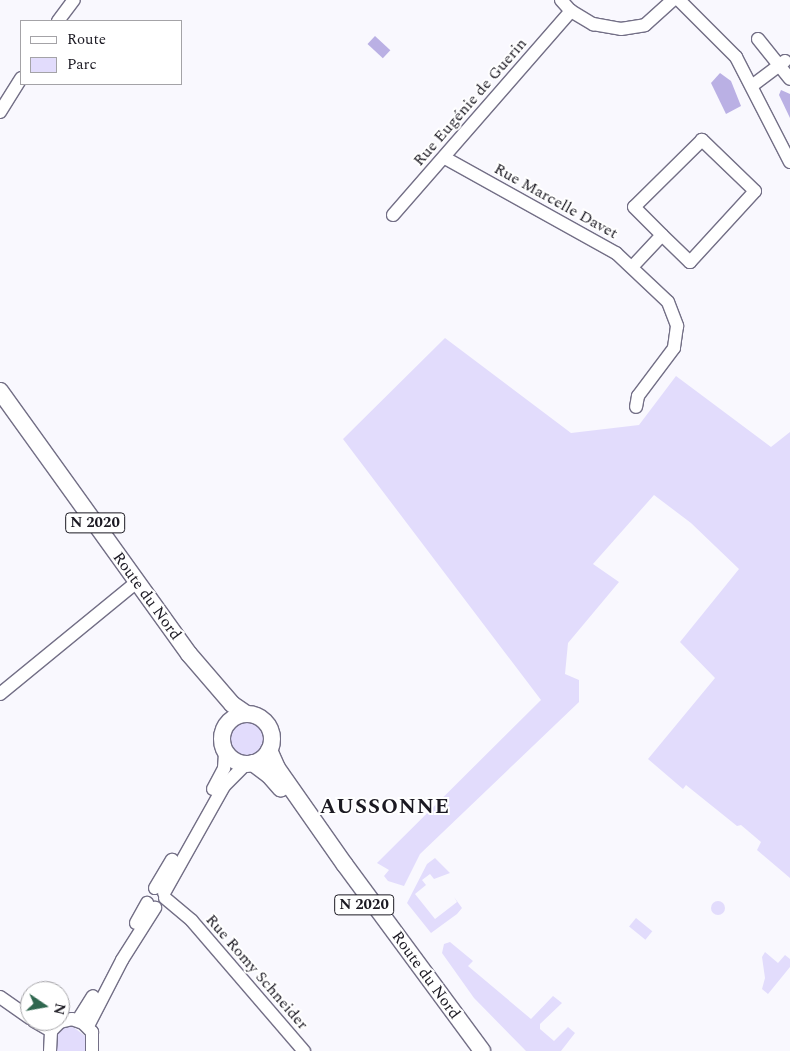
<!DOCTYPE html>
<html>
<head>
<meta charset="utf-8">
<style>
  body { margin:0 }
  #map { position:relative; width:790px; height:1051px; overflow:hidden; background:#f9f8fe; font-family:Spectral,serif }
  div>[style] { position:absolute }
  [style*='--x'] { left:calc(var(--x)*1px); top:calc(var(--y)*1px); width:calc(var(--w)*1px); rotate:calc(var(--a)*1deg) }
  .green>* { inset:0; background:#e2dcfc; transform-origin:0 0 }
  .round { border-radius:50% }
  .water>* { inset:0; background:#bab0e4; transform-origin:0 0 }
  .roads { filter:drop-shadow(1px 0 #736f86) drop-shadow(-1px 0 #736f86) drop-shadow(0 1px #736f86) drop-shadow(0 -1px #736f86) }
  .minor>* { height:12px; margin:-6px; padding:0 6px; transform-origin:6px; border-radius:6px; background:#fff }
  .major>* { height:16px; margin:-8px; padding:0 8px; transform-origin:8px; border-radius:8px; background:#fff }
  .major>.ring { margin:-8px; padding:0; box-sizing:content-box; background:none; border:16px solid #fff; border-radius:50% }
  span { translate:-50% -50%; white-space:nowrap; text-align:center; line-height:1.15; -webkit-text-stroke:4px #fff; paint-order:stroke }
  .shield-label span { padding:1px 4px; background:#fff; border:1px solid; border-radius:4px; -webkit-text-stroke-width:0 }
  .shield-label { font-size:15px; color:#1b1922; font-weight:700 }
  .street-label { font-size:16px; color:#1b1922 }
  .district-label { font-size:21px; color:#1b1922; font-weight:700; letter-spacing:1px }
  .legend { position:absolute; left:20px; top:20px; width:162px; height:65px; box-sizing:border-box; background:#fff; border:1px solid #a4a3a7; margin:0; padding:6px 9px; list-style:none; font-size:15px; color:#1b1922 }
  .legend li { display:flex; align-items:center; gap:10px; height:25px }
  .legend b { width:25px; border:1px solid #a4a3a7 }
  .north { position:absolute; left:20px; top:981px; width:50px; height:50px; box-sizing:border-box; background:#fff; border:1px solid #a4a3a7; border-radius:50%; rotate:102deg; font-size:14px; font-weight:700; line-height:20px; text-align:center; color:#1b1922 }
  .north::after { content:''; display:block; margin:auto; width:18px; height:22px; background:#2f674f; clip-path:polygon(50% 0,100% 100%,50% 72%,0 100%) }
</style>
</head>
<body>
<div id="map">
  <div class="green">
    <i style="clip-path:polygon(445px 338px,571px 433px,639px 425px,676px 376px,771px 447px,790px 432px,790px 878px,757px 850px,761px 842px,741px 825px,737px 826px,686px 785px,683px 789px,648px 759px,715px 678px,680px 642px,739px 569px,691px 523px,654px 495px,593px 564px,619px 582px,568px 643px,565px 674px,579px 680px,579px 702px,420px 854px,404px 886px,388px 881px,384px 876px,389px 870px,377px 863px,541px 700px,343px 439px)"></i>
    <i class="round" style="left:226px;top:719px;width:40px;height:40px"></i>
    <i style="clip-path:polygon(435px 858px,450px 873px,434px 879px,430px 874px,422px 880px,426px 885px,415px 894px,435px 919px,457px 902px,454px 897px,462px 908px,457px 914px,431px 933px,407px 903px,427px 864px)"></i>
    <i class="round" style="left:711px;top:901px;width:14px;height:14px"></i>
    <i style="left:636px;top:918px;width:21px;height:11px;rotate:39deg"></i>
    <i style="clip-path:polygon(450px 942px,473px 961px,468px 966px,531px 1019px,553px 996px,562px 1003px,540px 1024px,540px 1029px,554px 1041px,568px 1027px,575px 1033px,561px 1051px,526px 1051px,474px 998px,442px 953px,444px 944px)"></i>
    <i style="clip-path:polygon(765px 952px,778px 963px,785px 955px,790px 959px,790px 967px,768px 994px,762px 989px,765px 978px,762px 957px)"></i>
    <i style="clip-path:polygon(72px 1026px,85px 1036px,85px 1051px,55px 1051px,54px 1037px,61px 1028px)"></i>
  </div>
  <div class="water">
    <i style="left:375px;top:36px;width:21px;height:11px;rotate:43deg"></i>
    <i style="clip-path:polygon(720px 73px,731px 81px,741px 106px,726px 114px,711px 83px)"></i>
    <i style="clip-path:polygon(781px 90px,790px 94px,790px 118px,779px 95px)"></i>
  </div>
  <div class="roads">
    <div class="minor">
      <i style="--x:561;--y:0;--w:15;--a:48"></i>
      <i style="--x:571;--y:11;--w:26;--a:31"></i>
      <i style="--x:593;--y:24;--w:28;--a:10"></i>
      <i style="--x:621;--y:29;--w:24;--a:-9"></i>
      <i style="--x:645;--y:25;--w:38;--a:-42"></i>
      <i style="--x:679;--y:0;--w:81;--a:45"></i>
      <i style="--x:736;--y:57;--w:118;--a:62.8"></i>
      <i style="--x:58;--y:21;--w:26;--a:-53"></i>
      <i style="--x:758;--y:39;--w:51;--a:51.3"></i>
      <i style="--x:753;--y:85;--w:40;--a:-37"></i>
      <i style="--x:0;--y:112;--w:40;--a:-58"></i>
      <i style="--x:445;--y:158;--w:196;--a:29.1"></i>
      <i style="--x:616;--y:253;--w:71;--a:43.3"></i>
      <i style="--x:668;--y:302;--w:26;--a:69"></i>
      <i style="--x:677;--y:326;--w:22;--a:98"></i>
      <i style="--x:674;--y:348;--w:60;--a:126.9"></i>
      <i style="--x:638;--y:396;--w:11;--a:100"></i>
      <i style="--x:393;--y:215;--w:271;--a:-48.9"></i>
      <i style="--x:633;--y:266;--w:42;--a:-46.9"></i>
      <i style="--x:662;--y:235;--w:39;--a:44"></i>
      <i style="--x:690;--y:262;--w:96;--a:-47.5"></i>
      <i style="--x:755;--y:191;--w:74;--a:-136.1"></i>
      <i style="--x:702;--y:140;--w:95;--a:135.4"></i>
      <i style="--x:634;--y:207;--w:40;--a:45"></i>
      <i style="--x:0;--y:694;--w:177;--a:-39.3"></i>
      <i style="--x:213;--y:789;--w:24;--a:-62"></i>
      <i style="--x:224;--y:768;--w:15;--a:-86"></i>
      <i style="--x:155;--y:888;--w:33;--a:-59"></i>
      <i style="--x:164;--y:893;--w:123;--a:-60.7"></i>
      <i style="--x:224;--y:786;--w:31;--a:-45"></i>
      <i style="--x:165;--y:898;--w:35;--a:40"></i>
      <i style="--x:192;--y:921;--w:172;--a:49.3"></i>
      <i style="--x:136;--y:923;--w:23;--a:-61"></i>
      <i style="--x:0;--y:997;--w:37;--a:35"></i>
      <i style="--x:78;--y:1020;--w:28;--a:-58"></i>
      <i style="--x:34;--y:1021;--w:20;--a:30"></i>
      <i style="--x:88;--y:1026;--w:74;--a:-62.7"></i>
      <i style="--x:122;--y:960;--w:62;--a:-57.6"></i>
      <i style="--x:50;--y:1051;--w:20;--a:-87"></i>
      <i style="--x:51;--y:1031;--w:13;--a:-45"></i>
      <i style="--x:60;--y:1022;--w:12;--a:-14"></i>
      <i style="--x:72;--y:1019;--w:12;--a:20"></i>
      <i style="--x:83;--y:1023;--w:13;--a:45"></i>
      <i style="--x:92;--y:1032;--w:19;--a:90"></i>
    </div>
    <div class="major">
      <i style="--x:0;--y:391;--w:324;--a:54.3"></i>
      <i style="--x:189;--y:654;--w:66;--a:49.3"></i>
      <i style="--x:232;--y:704;--w:16;--a:35"></i>
      <i class="ring" style="left:222px;top:714px;width:34px;height:34px"></i>
      <i style="--x:269;--y:750;--w:20;--a:66"></i>
      <i style="--x:277;--y:768;--w:118;--a:55"></i>
      <i style="--x:345;--y:865;--w:231;--a:53.6"></i>
      <i style="--x:253;--y:763;--w:20;--a:37"></i>
      <i style="--x:269;--y:775;--w:18;--a:49"></i>
    </div>
  </div>
  <div class="shield-label">
    <span style="left:95px;top:523px">N 2020</span>
    <span style="left:364px;top:905px">N 2020</span>
  </div>
  <div class="street-label">
    <span style="left:470px;top:102px;rotate:-49deg">Rue Eugénie de Guerin</span>
    <span style="left:556px;top:201px;rotate:29deg">Rue Marcelle Davet</span>
    <span style="left:147px;top:596px;rotate:54deg">Route du Nord</span>
    <span style="left:257px;top:972px;rotate:49deg">Rue Romy Schneider</span>
    <span style="left:426px;top:975px;rotate:54deg">Route du Nord</span>
  </div>
  <div class="district-label">
    <span style="left:385px;top:807px">AUSSONNE</span>
  </div>
  <ul class="legend">
  <li><b style="height:6px;background:#fff"></b>Route</li>
  <li><b style="height:14px;background:#e2dcfc"></b>Parc</li>
  </ul>
  <div class="north">N</div>
</div>
</body>
</html>
